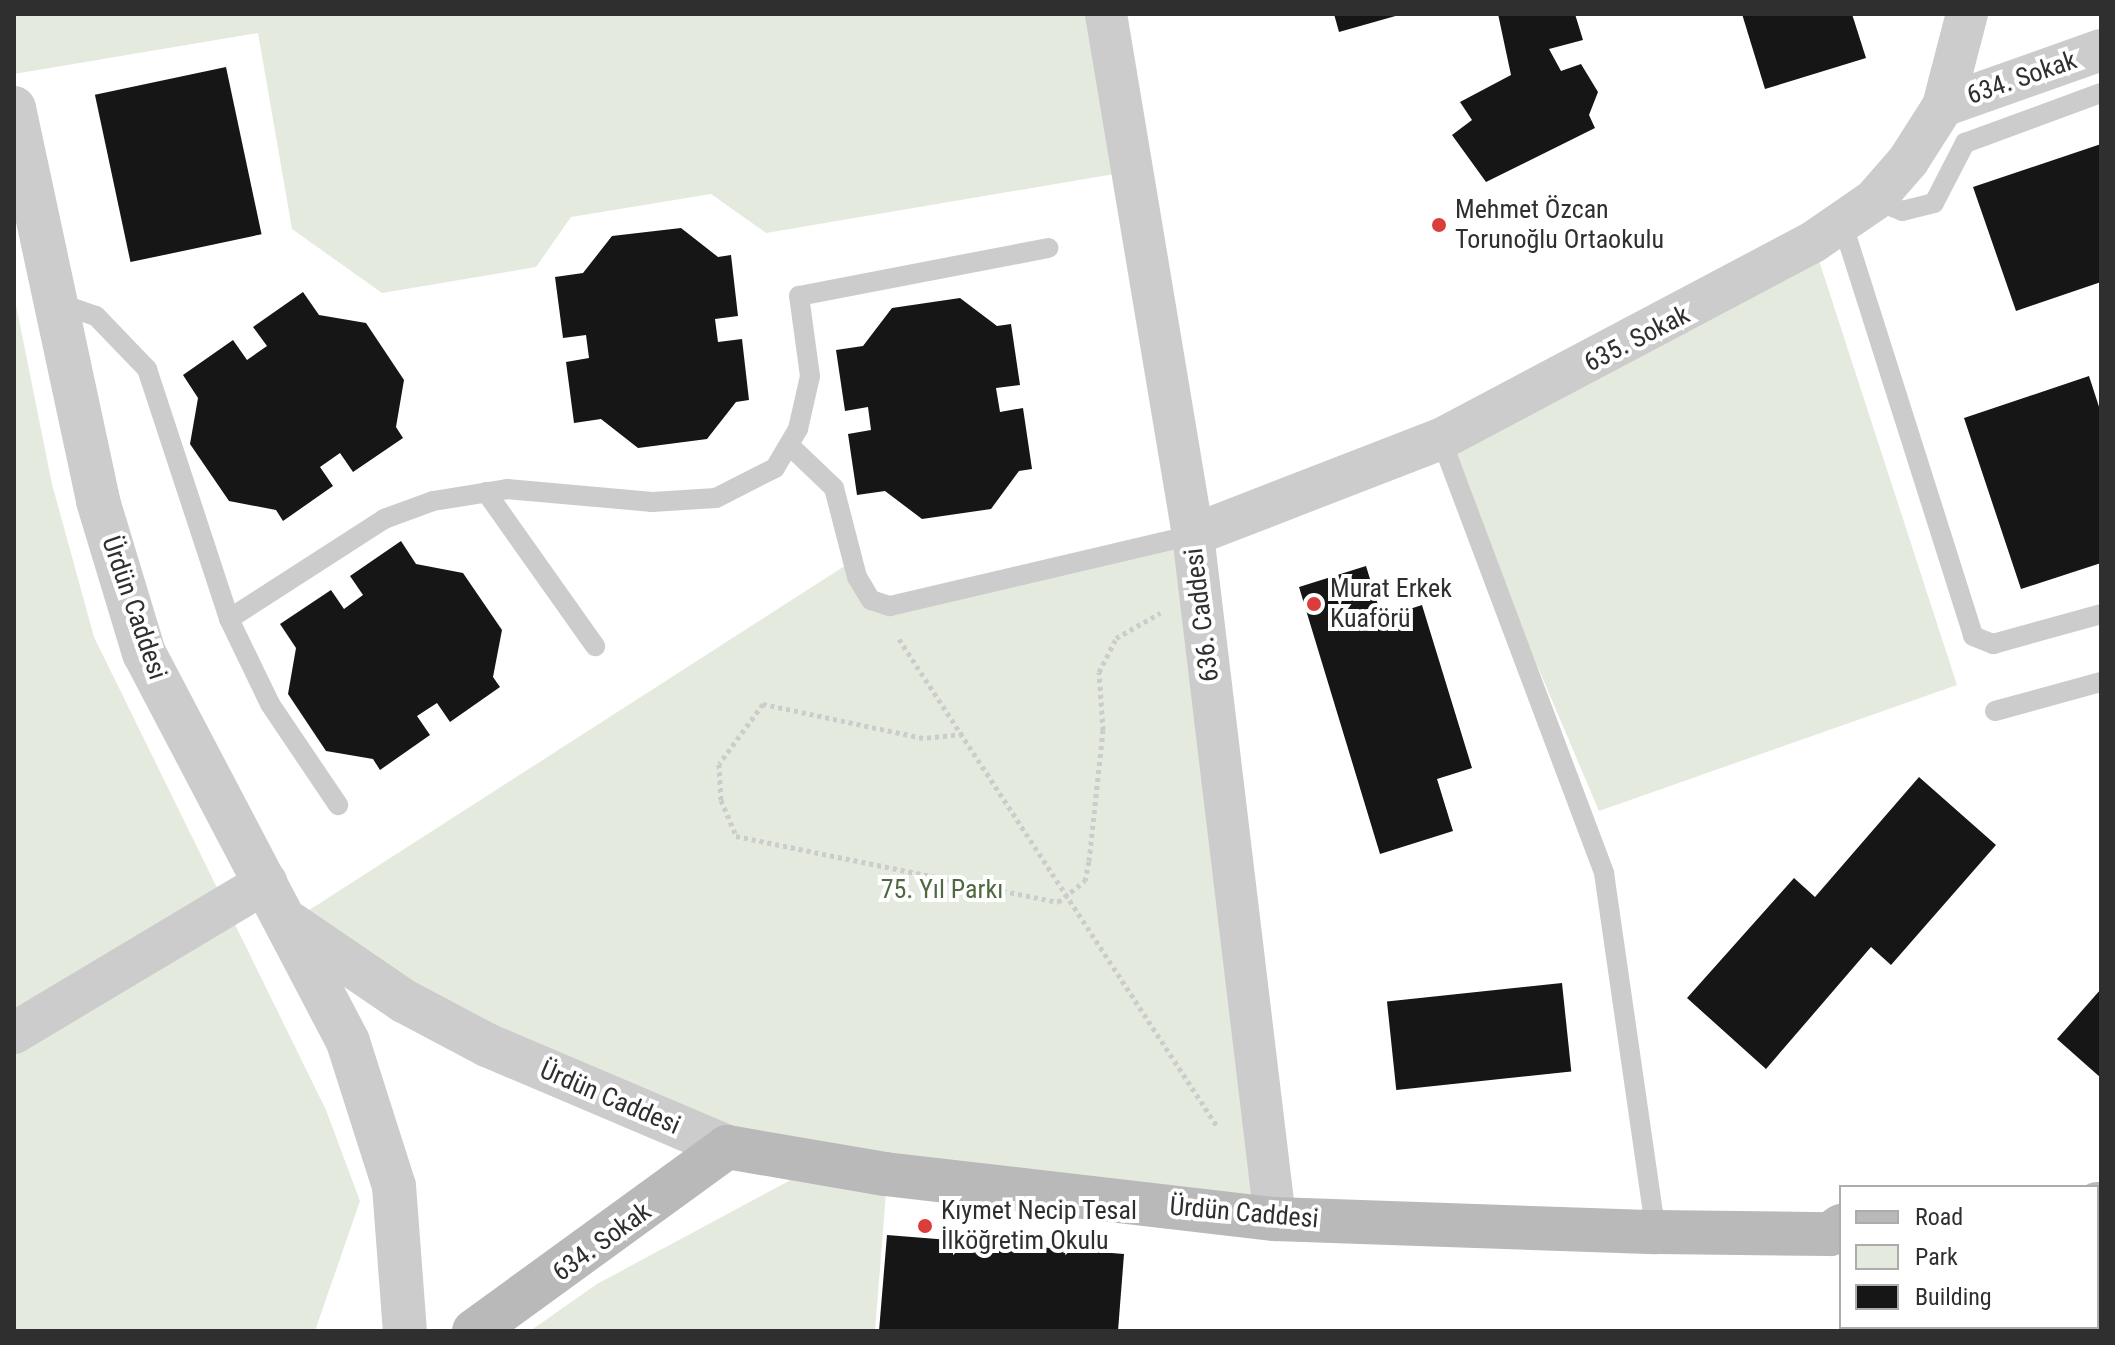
<!DOCTYPE html>
<html>
<head>
<meta charset="utf-8">
<style>
  body { margin:0 }
  #map { position:relative; width:2115px; height:1345px; overflow:hidden; background:#fff; font-family:"Roboto Condensed",sans-serif }
  div>[style] { position:absolute }
  [style*='--x'] { left:calc(var(--x)*1px); top:calc(var(--y)*1px); width:calc(var(--w)*1px); rotate:calc(var(--a)*1deg) }
  .green>* { inset:0; background:#e4ebde }
  .building>* { inset:0; background:#161616; transform-origin:0 0 }
  .path>* { height:5px; margin-top:-2.5px; transform-origin:0; background:repeating-linear-gradient(90deg,#ccc 0 4px,transparent 0 8px) }
  .service>* { height:20px; margin:-10px; padding:0 10px; transform-origin:10px; border-radius:10px; background:#ccc }
  .minor>* { height:42px; margin:-21px; padding:0 21px; transform-origin:21px; border-radius:21px; background:#ccc }
  .tertiary>* { height:44px; margin:-22px; padding:0 22px; transform-origin:22px; border-radius:22px; background:#ccc }
  .secondary>* { height:44px; margin:-22px; padding:0 22px; transform-origin:22px; border-radius:22px; background:#b9b9b9 }
  .dots>* { width:22px; height:22px; translate:-50% -50%; box-sizing:border-box; border:4px solid #fff; border-radius:50% }
  span { translate:-50% -50%; white-space:nowrap; text-align:center; line-height:1.15; -webkit-text-stroke:8px #fff; paint-order:stroke }
  .street-label { font-size:26px; color:#2f2f2f }
  .poi-label { font-size:26px; color:#2f2f2f }
  .left { translate:0 -50%; text-align:left }
  .park-label { font-size:26px; color:#4f683f }
  .frame { position:absolute; inset:0; border:16px solid #2f2f2f; pointer-events:none }
  .legend { position:absolute; left:1839px; top:1185px; width:260px; height:144px; box-sizing:border-box; background:#fff; border:2px solid #acacac; margin:0; padding:10px 14px; list-style:none; font-size:24px; color:#2f2f2f }
  .legend li { display:flex; align-items:center; gap:16px; height:40px }
  .legend b { width:40px; border:2px solid #acacac }
</style>
</head>
<body>
<div id="map">
  <div class="green">
    <i style="clip-path:polygon(14px 14px,1106px 14px,1132px 171px,766px 233px,711px 194px,571px 217px,536px 267px,382px 293px,292px 229px,258px 33px,14px 74px)"></i>
    <i style="clip-path:polygon(1813px 242px,1957px 685px,1599px 811px,1441px 439px)"></i>
    <i style="clip-path:polygon(14px 295px,52px 484px,94px 637px,326px 1110px,360px 1201px,315px 1331px,14px 1331px)"></i>
    <i style="clip-path:polygon(1193px 535px,1275px 1219px,727px 1147px,289px 923px,854px 560px,857px 577px,890px 606px)"></i>
    <i style="clip-path:polygon(798px 1176px,886px 1193px,875px 1331px,530px 1331px,597px 1284px)"></i>
  </div>
  <div class="building">
    <i style="clip-path:polygon(1334px 14px,1399px 14px,1399px 15px,1339px 32px)"></i>
    <i style="clip-path:polygon(1498px 14px,1575px 14px,1583px 40px,1549px 49px,1561px 71px,1581px 64px,1598px 92px,1589px 115px,1595px 128px,1486px 182px,1452px 135px,1472px 120px,1460px 102px,1511px 75px)"></i>
    <i style="clip-path:polygon(1742px 14px,1852px 14px,1866px 58px,1765px 89px)"></i>
    <i style="left:226px;top:67px;width:171px;height:134px;rotate:78deg"></i>
    <i style="clip-path:polygon(2101px 144px,2101px 282px,2016px 311px,1973px 187px)"></i>
    <i style="clip-path:polygon(681px 228px,718px 257px,731px 255px,738px 316px,715px 319px,718px 342px,742px 339px,749px 400px,736px 402px,707px 439px,638px 448px,601px 419px,574px 423px,566px 362px,589px 358px,586px 335px,563px 338px,555px 277px,583px 273px,612px 236px)"></i>
    <i style="clip-path:polygon(303px 292px,319px 315px,366px 323px,404px 380px,396px 427px,403px 438px,353px 472px,340px 453px,320px 467px,333px 486px,283px 521px,276px 510px,229px 501px,190px 444px,198px 398px,183px 375px,233px 340px,247px 360px,267px 346px,253px 327px)"></i>
    <i style="clip-path:polygon(960px 298px,997px 326px,1011px 324px,1020px 385px,996px 388px,1000px 412px,1023px 408px,1032px 469px,1019px 471px,991px 509px,922px 519px,885px 491px,857px 495px,848px 434px,871px 430px,868px 407px,845px 411px,836px 350px,863px 346px,892px 308px)"></i>
    <i style="clip-path:polygon(2089px 376px,2101px 413px,2101px 563px,2021px 589px,1964px 418px)"></i>
    <i style="clip-path:polygon(401px 541px,416px 564px,463px 573px,502px 630px,493px 677px,500px 687px,450px 722px,437px 703px,417px 716px,430px 735px,380px 770px,373px 759px,326px 751px,288px 694px,296px 648px,280px 624px,331px 590px,344px 609px,363px 595px,350px 576px)"></i>
    <i style="clip-path:polygon(1366px 566px,1382px 618px,1422px 605px,1472px 768px,1437px 779px,1453px 831px,1380px 854px,1299px 587px)"></i>
    <i style="clip-path:polygon(1919px 777px,1996px 845px,1891px 965px,1871px 947px,1766px 1069px,1687px 998px,1794px 878px,1815px 897px)"></i>
    <i style="left:1562px;top:983px;width:89px;height:176px;rotate:84deg"></i>
    <i style="clip-path:polygon(2101px 989px,2101px 1078px,2057px 1039px)"></i>
    <i style="clip-path:polygon(887px 1235px,1124px 1254px,1118px 1331px,879px 1331px)"></i>
  </div>
  <div class="path">
    <i style="--x:899;--y:639;--w:582;--a:56.86"></i>
    <i style="--x:963;--y:734;--w:40;--a:174.3"></i>
    <i style="--x:923;--y:738;--w:164;--a:-168"></i>
    <i style="--x:763;--y:704;--w:74;--a:126.3"></i>
    <i style="--x:719;--y:764;--w:36;--a:87"></i>
    <i style="--x:721;--y:800;--w:39;--a:67"></i>
    <i style="--x:736;--y:836;--w:329;--a:11.6"></i>
    <i style="--x:1058;--y:902;--w:34;--a:-38"></i>
    <i style="--x:1085;--y:881;--w:20;--a:-79"></i>
    <i style="--x:1089;--y:861;--w:132;--a:-83.9"></i>
    <i style="--x:1103;--y:730;--w:58;--a:-93.9"></i>
    <i style="--x:1099;--y:672;--w:38;--a:-63"></i>
    <i style="--x:1116;--y:638;--w:51;--a:-29.6"></i>
  </div>
  <div class="service">
    <i style="--x:1874;--y:200;--w:30;--a:21"></i>
    <i style="--x:1902;--y:211;--w:33;--a:-14"></i>
    <i style="--x:1934;--y:203;--w:68;--a:-62.7"></i>
    <i style="--x:1965;--y:143;--w:145;--a:-20.2"></i>
    <i style="--x:1842;--y:222;--w:434;--a:72.4"></i>
    <i style="--x:1973;--y:636;--w:22;--a:22"></i>
    <i style="--x:1993;--y:644;--w:112;--a:-15.5"></i>
    <i style="--x:55;--y:302;--w:43;--a:18.9"></i>
    <i style="--x:96;--y:316;--w:74;--a:46.1"></i>
    <i style="--x:147;--y:369;--w:263;--a:71.8"></i>
    <i style="--x:229;--y:619;--w:94;--a:64.2"></i>
    <i style="--x:270;--y:704;--w:122;--a:56"></i>
    <i style="--x:1441;--y:439;--w:464;--a:69.4"></i>
    <i style="--x:1604;--y:873;--w:363;--a:81.8"></i>
    <i style="--x:789;--y:445;--w:62;--a:43.7"></i>
    <i style="--x:834;--y:488;--w:92;--a:75.5"></i>
    <i style="--x:857;--y:577;--w:27;--a:59"></i>
    <i style="--x:871;--y:600;--w:20;--a:18"></i>
    <i style="--x:890;--y:606;--w:311;--a:-13.2"></i>
    <i style="--x:486;--y:492;--w:189;--a:54.7"></i>
    <i style="--x:229;--y:619;--w:184;--a:-32.8"></i>
    <i style="--x:384;--y:519;--w:52;--a:-20.2"></i>
    <i style="--x:433;--y:501;--w:75;--a:-9.2"></i>
    <i style="--x:507;--y:489;--w:146;--a:5.1"></i>
    <i style="--x:652;--y:502;--w:64;--a:-3.6"></i>
    <i style="--x:716;--y:498;--w:66;--a:-27"></i>
    <i style="--x:775;--y:468;--w:45;--a:-59.5"></i>
    <i style="--x:798;--y:429;--w:54;--a:-77.2"></i>
    <i style="--x:810;--y:376;--w:81;--a:-97.8"></i>
    <i style="--x:799;--y:296;--w:254;--a:-10.9"></i>
    <i style="--x:1995;--y:711;--w:110;--a:-15.3"></i>
  </div>
  <div class="minor">
    <i style="--x:1106;--y:14;--w:528;--a:80.52"></i>
    <i style="--x:1193;--y:535;--w:689;--a:83.16"></i>
    <i style="--x:1943;--y:106;--w:168;--a:-19.5"></i>
    <i style="--x:1193;--y:535;--w:266;--a:-21.2"></i>
    <i style="--x:1441;--y:439;--w:421;--a:-27.9"></i>
    <i style="--x:1813;--y:242;--w:74;--a:-34.5"></i>
    <i style="--x:1874;--y:200;--w:52;--a:-48.9"></i>
    <i style="--x:1908;--y:161;--w:65;--a:-57.5"></i>
    <i style="--x:1943;--y:106;--w:95;--a:-75.4"></i>
    <i style="--x:14;--y:1033;--w:294;--a:-30.9"></i>
  </div>
  <div class="tertiary">
    <i style="--x:14;--y:108;--w:402;--a:77.9"></i>
    <i style="--x:98;--y:501;--w:159;--a:73.2"></i>
    <i style="--x:144;--y:653;--w:439;--a:62.3"></i>
    <i style="--x:348;--y:1042;--w:151;--a:72.3"></i>
    <i style="--x:394;--y:1186;--w:145;--a:85.7"></i>
    <i style="--x:291;--y:924;--w:137;--a:34.3"></i>
    <i style="--x:404;--y:1001;--w:94;--a:27.9"></i>
    <i style="--x:487;--y:1045;--w:261;--a:23"></i>
  </div>
  <div class="secondary">
    <i style="--x:2097;--y:1204;--w:4;--a:0"></i>
    <i style="--x:2097;--y:1264;--w:4;--a:0"></i>
    <i style="--x:474;--y:1331;--w:313;--a:-36"></i>
    <i style="--x:727;--y:1147;--w:160;--a:9.7"></i>
    <i style="--x:885;--y:1174;--w:393;--a:6.6"></i>
    <i style="--x:1275;--y:1219;--w:381;--a:2"></i>
    <i style="--x:1656;--y:1232;--w:174;--a:0.7"></i>
    <i style="--x:1830;--y:1234;--w:14;--a:-36"></i>
  </div>
  <div class="dots">
    <i style="left:1439px;top:225px;background:#db3d3b"></i>
    <i style="left:1314px;top:604px;background:#db3d3b"></i>
    <i style="left:925px;top:1226px;background:#db3d3b"></i>
  </div>
  <div class="street-label">
    <span style="left:2022px;top:78px;rotate:-19deg">634. Sokak</span>
    <span style="left:1637px;top:339px;rotate:-27deg">635. Sokak</span>
    <span style="left:134px;top:608px;rotate:71deg">Ürdün Caddesi</span>
    <span style="left:1202px;top:615px;rotate:-97deg">636. Caddesi</span>
    <span style="left:610px;top:1098px;rotate:23deg">Ürdün Caddesi</span>
    <span style="left:1244px;top:1213px;rotate:5deg">Ürdün Caddesi</span>
    <span style="left:602px;top:1242px;rotate:-36deg">634. Sokak</span>
  </div>
  <div class="poi-label">
    <span class="left" style="left:1455px;top:225px">Mehmet Özcan<br>Torunoğlu Ortaokulu</span>
    <span class="left" style="left:1330px;top:604px">Murat Erkek<br>Kuaförü</span>
    <span class="left" style="left:941px;top:1226px">Kıymet Necip Tesal<br>İlköğretim Okulu</span>
  </div>
  <div class="park-label">
    <span style="left:942px;top:890px">75. Yıl Parkı</span>
  </div>
  <div class="frame"></div>
  <ul class="legend">
  <li><b style="height:10px;background:#b9b9b9"></b>Road</li>
  <li><b style="height:22px;background:#e4ebde"></b>Park</li>
  <li><b style="height:22px;background:#161616"></b>Building</li>
  </ul>
</div>
</body>
</html>
